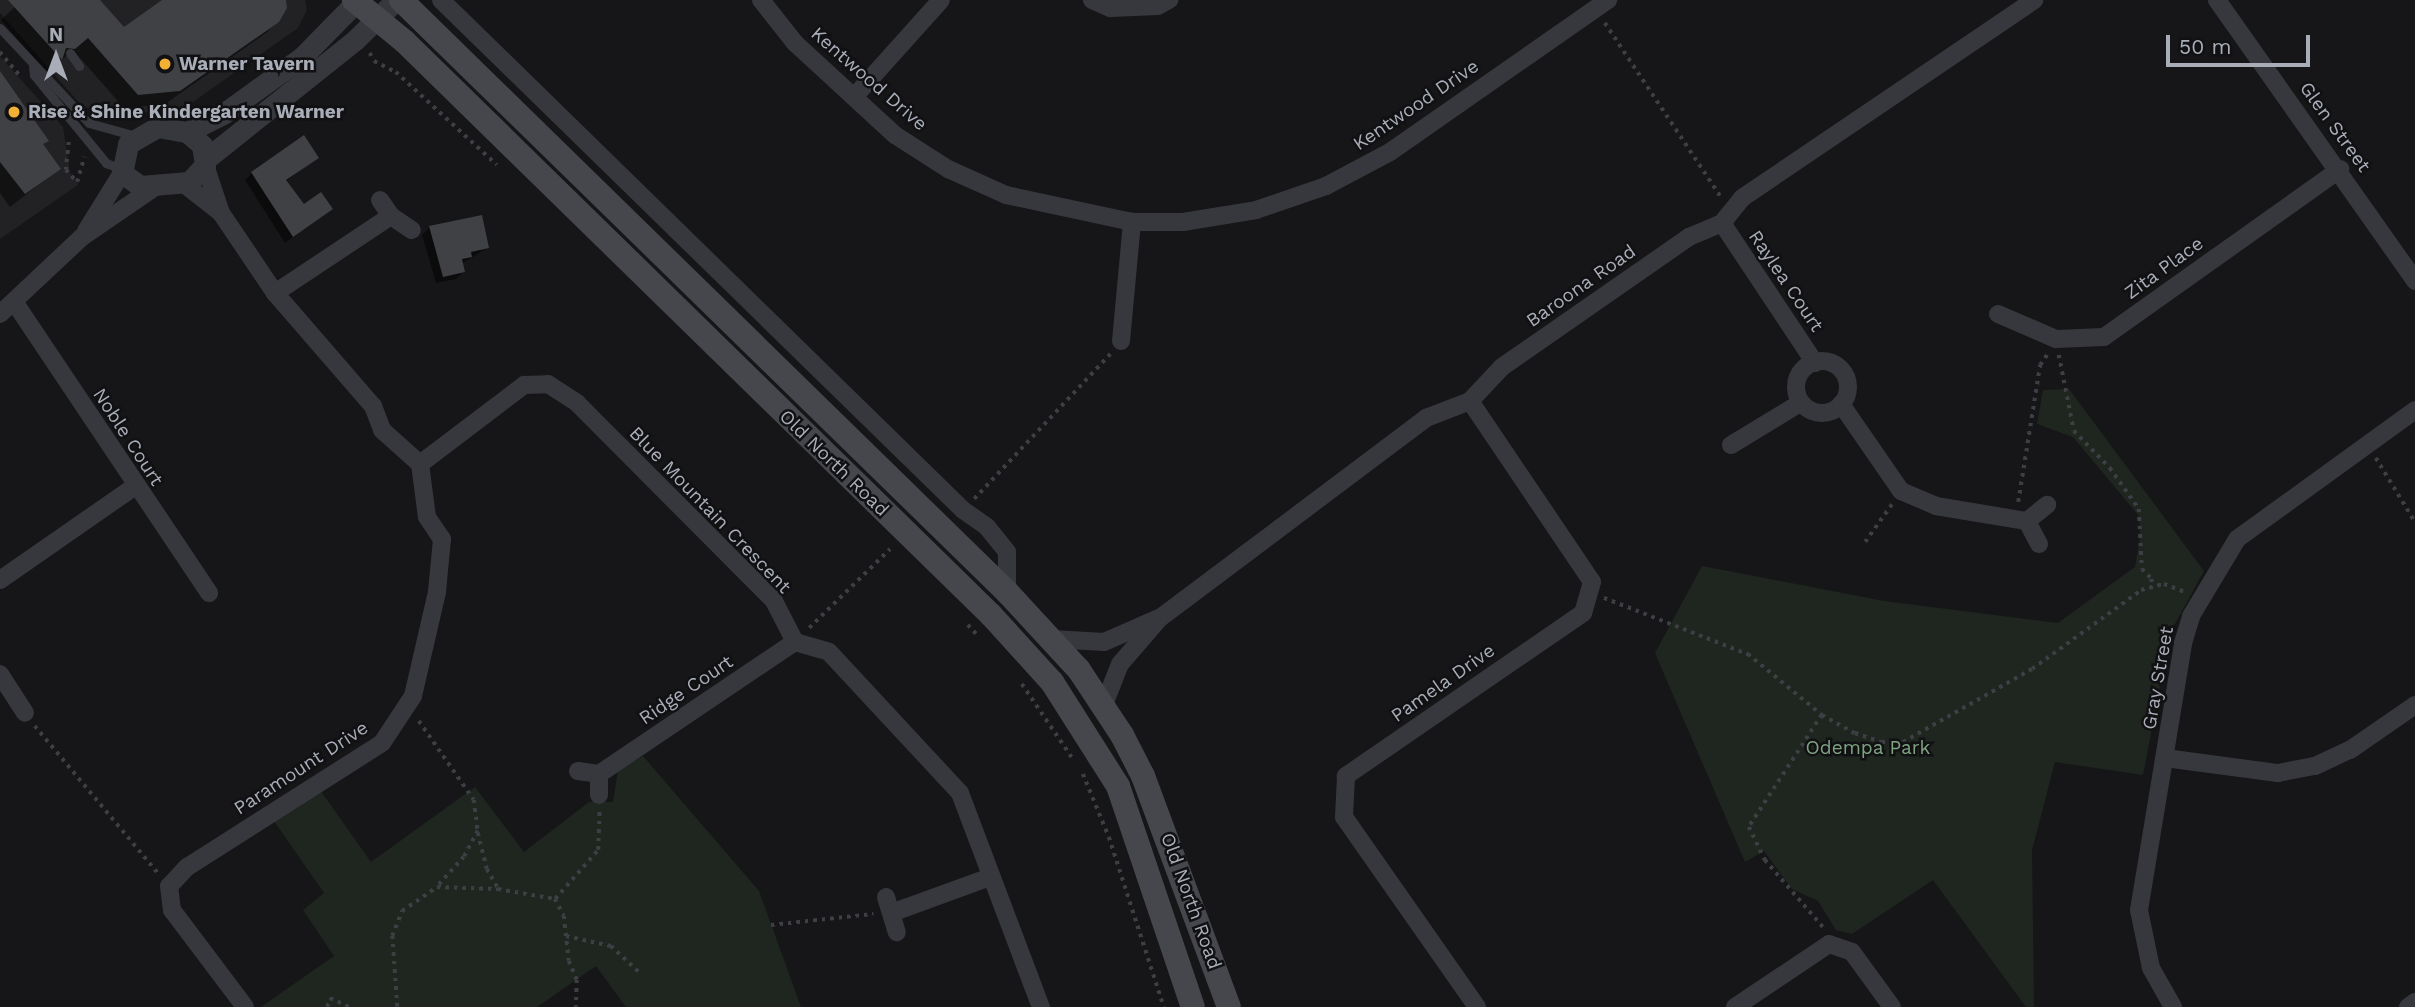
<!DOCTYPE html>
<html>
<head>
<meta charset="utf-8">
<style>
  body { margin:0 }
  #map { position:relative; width:2415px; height:1007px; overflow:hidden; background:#161618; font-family:"Work Sans",sans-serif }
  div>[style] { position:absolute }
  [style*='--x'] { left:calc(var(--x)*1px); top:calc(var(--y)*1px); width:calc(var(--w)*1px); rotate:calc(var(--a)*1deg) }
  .built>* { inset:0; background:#222225 }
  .green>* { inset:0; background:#1e261f }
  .shadow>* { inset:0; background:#0007 }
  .building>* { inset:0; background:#404145 }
  .path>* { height:3.5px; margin-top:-1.75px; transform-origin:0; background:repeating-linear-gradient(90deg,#3d3f44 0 3.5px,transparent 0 8.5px) }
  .service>* { height:9px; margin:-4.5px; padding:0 4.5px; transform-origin:4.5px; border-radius:4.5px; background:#37383d }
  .minor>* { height:18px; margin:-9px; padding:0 9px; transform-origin:9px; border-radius:9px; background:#37383d }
  .minor>.ring { margin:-9px; padding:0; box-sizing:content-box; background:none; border:18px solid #37383d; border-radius:50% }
  .tertiary>* { height:21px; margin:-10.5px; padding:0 10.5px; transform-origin:10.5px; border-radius:10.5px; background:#37383d }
  .secondary>* { height:24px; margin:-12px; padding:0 12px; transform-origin:12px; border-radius:12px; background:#45474d }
  .dots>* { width:19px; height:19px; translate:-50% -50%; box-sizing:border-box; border:4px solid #111113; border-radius:50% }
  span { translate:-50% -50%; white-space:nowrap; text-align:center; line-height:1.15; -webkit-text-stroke:5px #111113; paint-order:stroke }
  .poi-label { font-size:19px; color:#a8adb8; font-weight:700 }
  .left { translate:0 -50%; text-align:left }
  .street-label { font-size:19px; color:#a8adb8 }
  .park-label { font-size:19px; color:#7fa381 }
  .north { position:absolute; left:21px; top:21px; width:70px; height:70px; -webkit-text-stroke:5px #111113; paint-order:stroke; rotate:0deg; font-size:19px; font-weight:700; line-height:28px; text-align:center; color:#a8adb8 }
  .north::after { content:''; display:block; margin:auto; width:24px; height:32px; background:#a8adb8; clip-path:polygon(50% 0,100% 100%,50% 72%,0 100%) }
  .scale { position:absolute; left:2166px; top:35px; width:144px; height:32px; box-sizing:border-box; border:4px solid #a8adb8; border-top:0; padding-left:9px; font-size:21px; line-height:24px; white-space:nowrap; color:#a8adb8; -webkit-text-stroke:5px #111113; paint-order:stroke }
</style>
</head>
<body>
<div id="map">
  <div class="built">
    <i style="clip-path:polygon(0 0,305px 0,307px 10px,298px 28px,183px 109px,114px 115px,82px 106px,0 13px)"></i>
    <i style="clip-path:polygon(0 56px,63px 127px,70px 172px,79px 184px,0 239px)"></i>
  </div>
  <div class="green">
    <i style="clip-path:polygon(2069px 389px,2204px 571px,2170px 633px,2143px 775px,2055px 762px,2032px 850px,2034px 1007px,2026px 1007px,1933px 880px,1852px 934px,1836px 930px,1818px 901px,1792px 889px,1764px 851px,1745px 862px,1655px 653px,1702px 566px,1884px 601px,2058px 623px,2135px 567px,2140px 538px,2139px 516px,2073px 437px,2037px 424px,2043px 390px)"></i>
    <i style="clip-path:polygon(643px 756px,759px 891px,801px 1007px,626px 1007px,596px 966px,537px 1007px,261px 1007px,334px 956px,303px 910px,324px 893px,274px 821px,320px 790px,371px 862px,475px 787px,524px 852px,589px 802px,613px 802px,618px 770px)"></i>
  </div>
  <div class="shadow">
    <i style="clip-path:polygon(22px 0,98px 0,124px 30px,165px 0,282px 0,280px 18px,266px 33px,165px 104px,124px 108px,73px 50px,47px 73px,1px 20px)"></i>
    <i style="clip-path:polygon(0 87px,59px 169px,10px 207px,0 193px)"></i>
    <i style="clip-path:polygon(317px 157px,285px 182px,303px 206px,331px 209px,285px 243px,245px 180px,252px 173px)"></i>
    <i style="clip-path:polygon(481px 217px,487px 248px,461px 264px,463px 272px,456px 279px,436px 283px,422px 235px,429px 228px)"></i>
  </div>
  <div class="building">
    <i style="clip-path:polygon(8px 0,100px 0,124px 27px,162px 0,286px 0,287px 8px,279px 22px,180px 91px,138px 95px,88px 38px,75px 49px,66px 48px,62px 60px)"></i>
    <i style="clip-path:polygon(0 71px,49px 141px,43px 144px,61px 169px,25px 194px,0 162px)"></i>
    <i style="clip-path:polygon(304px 135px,319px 158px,286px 180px,304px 204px,321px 192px,333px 209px,293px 237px,251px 172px)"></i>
    <i style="clip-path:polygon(482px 215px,489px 248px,471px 252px,472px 257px,462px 259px,465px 272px,443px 277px,429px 226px)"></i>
  </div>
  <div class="path">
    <i style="--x:1605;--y:23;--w:209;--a:56.3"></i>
    <i style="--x:0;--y:52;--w:30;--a:50"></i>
    <i style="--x:370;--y:53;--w:9;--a:63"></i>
    <i style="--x:374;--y:61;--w:25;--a:27"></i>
    <i style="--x:396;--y:72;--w:137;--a:42.6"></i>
    <i style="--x:69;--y:142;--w:28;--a:96"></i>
    <i style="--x:66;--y:170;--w:16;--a:47"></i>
    <i style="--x:77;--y:182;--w:26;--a:-74"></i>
    <i style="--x:2059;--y:355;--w:77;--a:78.8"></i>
    <i style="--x:2074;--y:431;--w:52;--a:45.8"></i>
    <i style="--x:2110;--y:468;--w:50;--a:54.7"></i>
    <i style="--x:2139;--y:509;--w:60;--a:87.1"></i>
    <i style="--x:2142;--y:569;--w:14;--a:45"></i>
    <i style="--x:2152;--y:579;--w:8;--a:97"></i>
    <i style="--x:2376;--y:458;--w:75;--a:58.6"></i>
    <i style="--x:974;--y:499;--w:199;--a:-46.8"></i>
    <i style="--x:2018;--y:502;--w:139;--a:-80.9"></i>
    <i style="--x:2040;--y:365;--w:14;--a:-56"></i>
    <i style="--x:1865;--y:542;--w:47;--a:-54.6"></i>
    <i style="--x:1604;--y:598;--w:155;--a:21.3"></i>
    <i style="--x:1748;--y:654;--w:96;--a:39.5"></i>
    <i style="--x:1822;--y:715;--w:38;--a:29"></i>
    <i style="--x:1855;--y:733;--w:28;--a:19"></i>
    <i style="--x:1881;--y:742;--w:22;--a:0"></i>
    <i style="--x:1903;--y:742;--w:148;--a:-29.5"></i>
    <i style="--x:2032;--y:669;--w:135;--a:-35.9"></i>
    <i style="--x:2141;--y:590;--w:24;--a:-15"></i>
    <i style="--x:2164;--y:584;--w:22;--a:21"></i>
    <i style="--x:968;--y:625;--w:16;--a:47"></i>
    <i style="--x:809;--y:628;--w:113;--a:-44.3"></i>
    <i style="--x:1022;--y:684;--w:91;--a:55.8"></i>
    <i style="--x:1822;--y:715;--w:134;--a:123.1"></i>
    <i style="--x:1749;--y:827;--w:37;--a:64"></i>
    <i style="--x:1765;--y:860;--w:90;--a:49.1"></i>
    <i style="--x:419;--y:721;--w:96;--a:55.2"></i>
    <i style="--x:474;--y:800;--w:31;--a:83"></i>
    <i style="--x:478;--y:831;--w:30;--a:118"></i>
    <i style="--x:464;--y:857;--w:40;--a:132"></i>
    <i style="--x:35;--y:726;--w:192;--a:50.1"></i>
    <i style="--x:1083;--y:774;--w:68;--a:67.6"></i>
    <i style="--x:1109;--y:837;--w:179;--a:72.1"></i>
    <i style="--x:478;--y:833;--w:37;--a:76"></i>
    <i style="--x:487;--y:869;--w:22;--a:60"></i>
    <i style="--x:555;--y:899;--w:19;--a:62"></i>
    <i style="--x:564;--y:916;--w:45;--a:83.7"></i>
    <i style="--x:569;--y:961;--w:21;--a:67"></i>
    <i style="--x:577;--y:980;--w:27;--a:92"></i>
    <i style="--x:771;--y:925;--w:103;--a:-6.2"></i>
    <i style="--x:566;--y:936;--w:46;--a:12.5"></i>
    <i style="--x:611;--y:946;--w:41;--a:43"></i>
    <i style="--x:327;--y:1007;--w:9;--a:-72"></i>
    <i style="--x:330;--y:998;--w:21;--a:25"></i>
    <i style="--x:397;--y:1007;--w:71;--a:-94"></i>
    <i style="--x:392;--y:936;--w:27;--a:-68"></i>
    <i style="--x:402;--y:911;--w:42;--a:-34.4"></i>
    <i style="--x:437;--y:887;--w:61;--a:1.9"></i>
    <i style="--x:498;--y:889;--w:58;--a:10"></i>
    <i style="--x:555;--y:899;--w:65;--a:-48.7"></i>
    <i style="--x:598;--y:850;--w:38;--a:-88"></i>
  </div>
  <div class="service">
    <i style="--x:0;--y:28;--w:130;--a:46.9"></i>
    <i style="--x:89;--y:123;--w:49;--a:15.5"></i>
    <i style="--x:70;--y:53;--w:16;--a:55"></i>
    <i style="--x:33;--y:66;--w:9;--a:84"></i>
    <i style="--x:34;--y:75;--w:114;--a:50.7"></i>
    <i style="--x:106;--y:163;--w:17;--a:21"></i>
  </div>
  <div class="minor">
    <i style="--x:441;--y:0;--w:730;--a:44.33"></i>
    <i style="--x:963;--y:510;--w:29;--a:35"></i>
    <i style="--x:987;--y:527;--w:32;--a:51"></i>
    <i style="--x:1007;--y:552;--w:40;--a:90"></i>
    <i style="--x:761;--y:0;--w:55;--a:51.7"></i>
    <i style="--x:795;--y:43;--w:136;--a:42.6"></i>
    <i style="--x:895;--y:135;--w:63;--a:32.7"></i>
    <i style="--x:948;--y:169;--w:64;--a:24.1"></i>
    <i style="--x:1006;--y:195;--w:129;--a:12.1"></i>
    <i style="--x:1132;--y:222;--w:51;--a:0"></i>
    <i style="--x:1183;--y:222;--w:74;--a:-9.3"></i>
    <i style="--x:1256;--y:210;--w:74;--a:-18.9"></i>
    <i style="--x:1326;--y:186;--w:72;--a:-28"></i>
    <i style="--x:1390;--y:152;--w:266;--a:-34.9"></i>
    <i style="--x:1092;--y:0;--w:20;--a:24"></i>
    <i style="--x:1110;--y:8;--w:48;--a:-2.4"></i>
    <i style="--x:1158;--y:6;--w:13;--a:-29"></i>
    <i style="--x:2217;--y:0;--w:344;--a:54.8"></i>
    <i style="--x:854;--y:97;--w:130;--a:-48.1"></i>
    <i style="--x:205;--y:165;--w:51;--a:71.6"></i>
    <i style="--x:221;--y:213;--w:97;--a:56"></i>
    <i style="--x:275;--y:293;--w:150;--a:49.1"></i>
    <i style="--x:373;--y:406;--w:26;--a:69"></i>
    <i style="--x:382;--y:430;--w:51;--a:41.8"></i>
    <i style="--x:420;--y:464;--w:53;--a:82.5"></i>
    <i style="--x:427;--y:517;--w:27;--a:56"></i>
    <i style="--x:442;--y:539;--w:53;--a:95.4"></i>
    <i style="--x:437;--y:592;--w:107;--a:103"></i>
    <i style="--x:413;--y:696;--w:56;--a:123.4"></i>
    <i style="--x:382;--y:743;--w:231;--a:147.5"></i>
    <i style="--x:187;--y:867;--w:26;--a:133"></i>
    <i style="--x:169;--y:886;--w:24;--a:83"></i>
    <i style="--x:172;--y:910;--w:121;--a:53"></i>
    <i style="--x:184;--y:184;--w:47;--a:38.1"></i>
    <i style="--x:380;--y:200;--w:19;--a:55"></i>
    <i style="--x:391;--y:216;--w:25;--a:34"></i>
    <i style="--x:1722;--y:223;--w:168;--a:56.4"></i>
    <i style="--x:86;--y:231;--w:68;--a:-58.2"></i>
    <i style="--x:275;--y:293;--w:139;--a:-33.6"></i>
    <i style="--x:15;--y:303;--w:349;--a:56.2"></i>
    <i style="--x:0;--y:314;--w:112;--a:-43.2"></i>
    <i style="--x:82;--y:237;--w:88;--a:-34.4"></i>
    <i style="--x:1998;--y:314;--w:63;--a:23.3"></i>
    <i style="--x:2056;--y:339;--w:48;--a:-2.4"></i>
    <i style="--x:2104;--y:337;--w:290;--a:-35.4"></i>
    <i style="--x:1121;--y:341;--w:120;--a:-84.7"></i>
    <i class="ring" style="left:1796px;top:361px;width:34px;height:34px"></i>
    <i style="--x:1470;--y:401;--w:218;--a:56"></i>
    <i style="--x:1592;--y:582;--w:32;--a:106"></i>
    <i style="--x:1583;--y:613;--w:288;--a:145.5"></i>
    <i style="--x:1346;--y:776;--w:41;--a:92.8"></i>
    <i style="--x:1344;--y:817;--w:232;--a:55"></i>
    <i style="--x:1841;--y:404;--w:106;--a:55.4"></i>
    <i style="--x:1901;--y:491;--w:38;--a:23"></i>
    <i style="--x:1936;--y:506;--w:92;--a:9.4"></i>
    <i style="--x:1731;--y:445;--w:81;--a:-31.3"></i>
    <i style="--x:420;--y:464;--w:131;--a:-37.2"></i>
    <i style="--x:524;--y:385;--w:24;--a:-2"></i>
    <i style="--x:548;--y:384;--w:35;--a:33"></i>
    <i style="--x:577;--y:403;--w:279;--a:45.1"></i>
    <i style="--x:774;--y:601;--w:46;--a:62.9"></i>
    <i style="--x:795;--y:642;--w:35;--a:16"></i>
    <i style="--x:829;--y:652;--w:192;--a:47.1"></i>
    <i style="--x:960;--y:793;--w:229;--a:69.3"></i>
    <i style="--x:2039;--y:544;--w:26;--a:-118"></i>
    <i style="--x:2027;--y:521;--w:26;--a:-39"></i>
    <i style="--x:0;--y:580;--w:165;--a:-34.8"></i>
    <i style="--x:1052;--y:639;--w:52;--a:3.3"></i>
    <i style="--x:1104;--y:642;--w:58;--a:-23.5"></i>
    <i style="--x:0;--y:674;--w:46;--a:57.3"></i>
    <i style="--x:1103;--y:707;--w:46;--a:-68.4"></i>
    <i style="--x:1120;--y:664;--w:61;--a:-49"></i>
    <i style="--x:1160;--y:618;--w:333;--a:-36.9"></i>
    <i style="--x:1426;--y:418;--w:47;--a:-21.1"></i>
    <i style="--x:1470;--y:401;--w:47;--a:-46.7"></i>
    <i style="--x:1502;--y:367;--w:228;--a:-34.8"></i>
    <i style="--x:1689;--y:237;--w:36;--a:-23"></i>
    <i style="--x:1722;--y:223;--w:32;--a:-51"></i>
    <i style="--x:1742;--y:198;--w:353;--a:-34.1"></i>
    <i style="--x:2165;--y:758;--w:114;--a:7.6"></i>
    <i style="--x:2278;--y:773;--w:38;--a:-11"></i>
    <i style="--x:2315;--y:766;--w:38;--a:-25"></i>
    <i style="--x:2350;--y:750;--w:79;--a:-34.7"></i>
    <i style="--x:578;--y:771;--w:21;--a:8"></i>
    <i style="--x:599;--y:774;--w:21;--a:90"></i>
    <i style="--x:599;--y:774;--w:236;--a:-34"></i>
    <i style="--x:886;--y:897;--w:37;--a:73"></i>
    <i style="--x:894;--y:912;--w:102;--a:-20"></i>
    <i style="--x:1735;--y:1007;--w:113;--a:-33.8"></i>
    <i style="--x:1829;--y:944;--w:24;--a:19"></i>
    <i style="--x:1852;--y:952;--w:68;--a:54"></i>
    <i style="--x:2173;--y:1007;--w:45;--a:-119.4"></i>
    <i style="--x:2151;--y:968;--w:59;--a:-101.7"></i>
    <i style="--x:2139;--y:910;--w:271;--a:-80.6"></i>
    <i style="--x:2183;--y:643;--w:28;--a:-73"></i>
    <i style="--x:2191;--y:616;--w:90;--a:-59.1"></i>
    <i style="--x:2237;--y:539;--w:220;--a:-35.9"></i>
    <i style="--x:2408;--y:1007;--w:9;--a:-36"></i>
  </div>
  <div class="tertiary">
    <i style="--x:158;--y:127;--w:29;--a:10"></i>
    <i style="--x:187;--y:132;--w:20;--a:41"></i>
    <i style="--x:202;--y:145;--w:20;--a:81"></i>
    <i style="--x:205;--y:165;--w:23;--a:133"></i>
    <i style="--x:189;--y:182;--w:49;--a:175.3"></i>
    <i style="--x:140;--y:186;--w:22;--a:-144"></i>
    <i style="--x:122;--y:173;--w:30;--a:-78"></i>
    <i style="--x:128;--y:144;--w:34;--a:-30"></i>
    <i style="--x:187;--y:132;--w:40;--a:-26.6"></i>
    <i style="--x:223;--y:114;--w:97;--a:-35.8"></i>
    <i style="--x:302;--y:57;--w:80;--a:-45.5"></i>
    <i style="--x:206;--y:159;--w:189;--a:-38.6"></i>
    <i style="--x:354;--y:41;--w:59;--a:-44.3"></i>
  </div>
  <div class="secondary">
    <i style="--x:354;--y:0;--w:65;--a:39.4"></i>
    <i style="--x:404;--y:41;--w:821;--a:44.36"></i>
    <i style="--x:991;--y:615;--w:91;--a:47.7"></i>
    <i style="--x:1052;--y:682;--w:123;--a:57.6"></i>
    <i style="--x:1118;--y:786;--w:233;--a:71.3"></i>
    <i style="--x:401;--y:0;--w:847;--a:44.33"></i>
    <i style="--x:1007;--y:592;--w:106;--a:47.3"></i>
    <i style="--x:1079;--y:670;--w:78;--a:56.5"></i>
    <i style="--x:1122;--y:735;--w:46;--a:62.9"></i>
    <i style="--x:1143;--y:776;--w:246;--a:69.6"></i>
  </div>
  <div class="dots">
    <i style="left:165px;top:64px;background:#f2b134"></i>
    <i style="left:14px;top:112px;background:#f2b134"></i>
  </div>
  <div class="poi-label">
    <span class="left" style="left:179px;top:64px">Warner Tavern</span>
    <span class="left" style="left:28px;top:112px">Rise &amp; Shine Kindergarten Warner</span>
  </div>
  <div class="street-label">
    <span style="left:869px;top:79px;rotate:41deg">Kentwood Drive</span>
    <span style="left:1416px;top:105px;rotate:-34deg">Kentwood Drive</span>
    <span style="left:2335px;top:127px;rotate:54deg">Glen Street</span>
    <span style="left:2164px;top:268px;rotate:-36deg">Zita Place</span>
    <span style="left:1786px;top:281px;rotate:56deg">Raylea Court</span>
    <span style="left:1581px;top:286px;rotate:-35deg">Baroona Road</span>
    <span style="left:128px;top:437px;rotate:57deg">Noble Court</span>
    <span style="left:834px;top:463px;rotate:44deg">Old North Road</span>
    <span style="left:710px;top:510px;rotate:46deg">Blue Mountain Crescent</span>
    <span style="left:2158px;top:678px;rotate:-80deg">Gray Street</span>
    <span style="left:1443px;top:683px;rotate:-35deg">Pamela Drive</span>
    <span style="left:686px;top:690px;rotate:-34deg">Ridge Court</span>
    <span style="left:301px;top:768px;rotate:-33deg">Paramount Drive</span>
    <span style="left:1191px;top:901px;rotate:70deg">Old North Road</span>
  </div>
  <div class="park-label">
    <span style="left:1868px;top:748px">Odempa Park</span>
  </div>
  <div class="north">N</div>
  <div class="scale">50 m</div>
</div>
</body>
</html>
